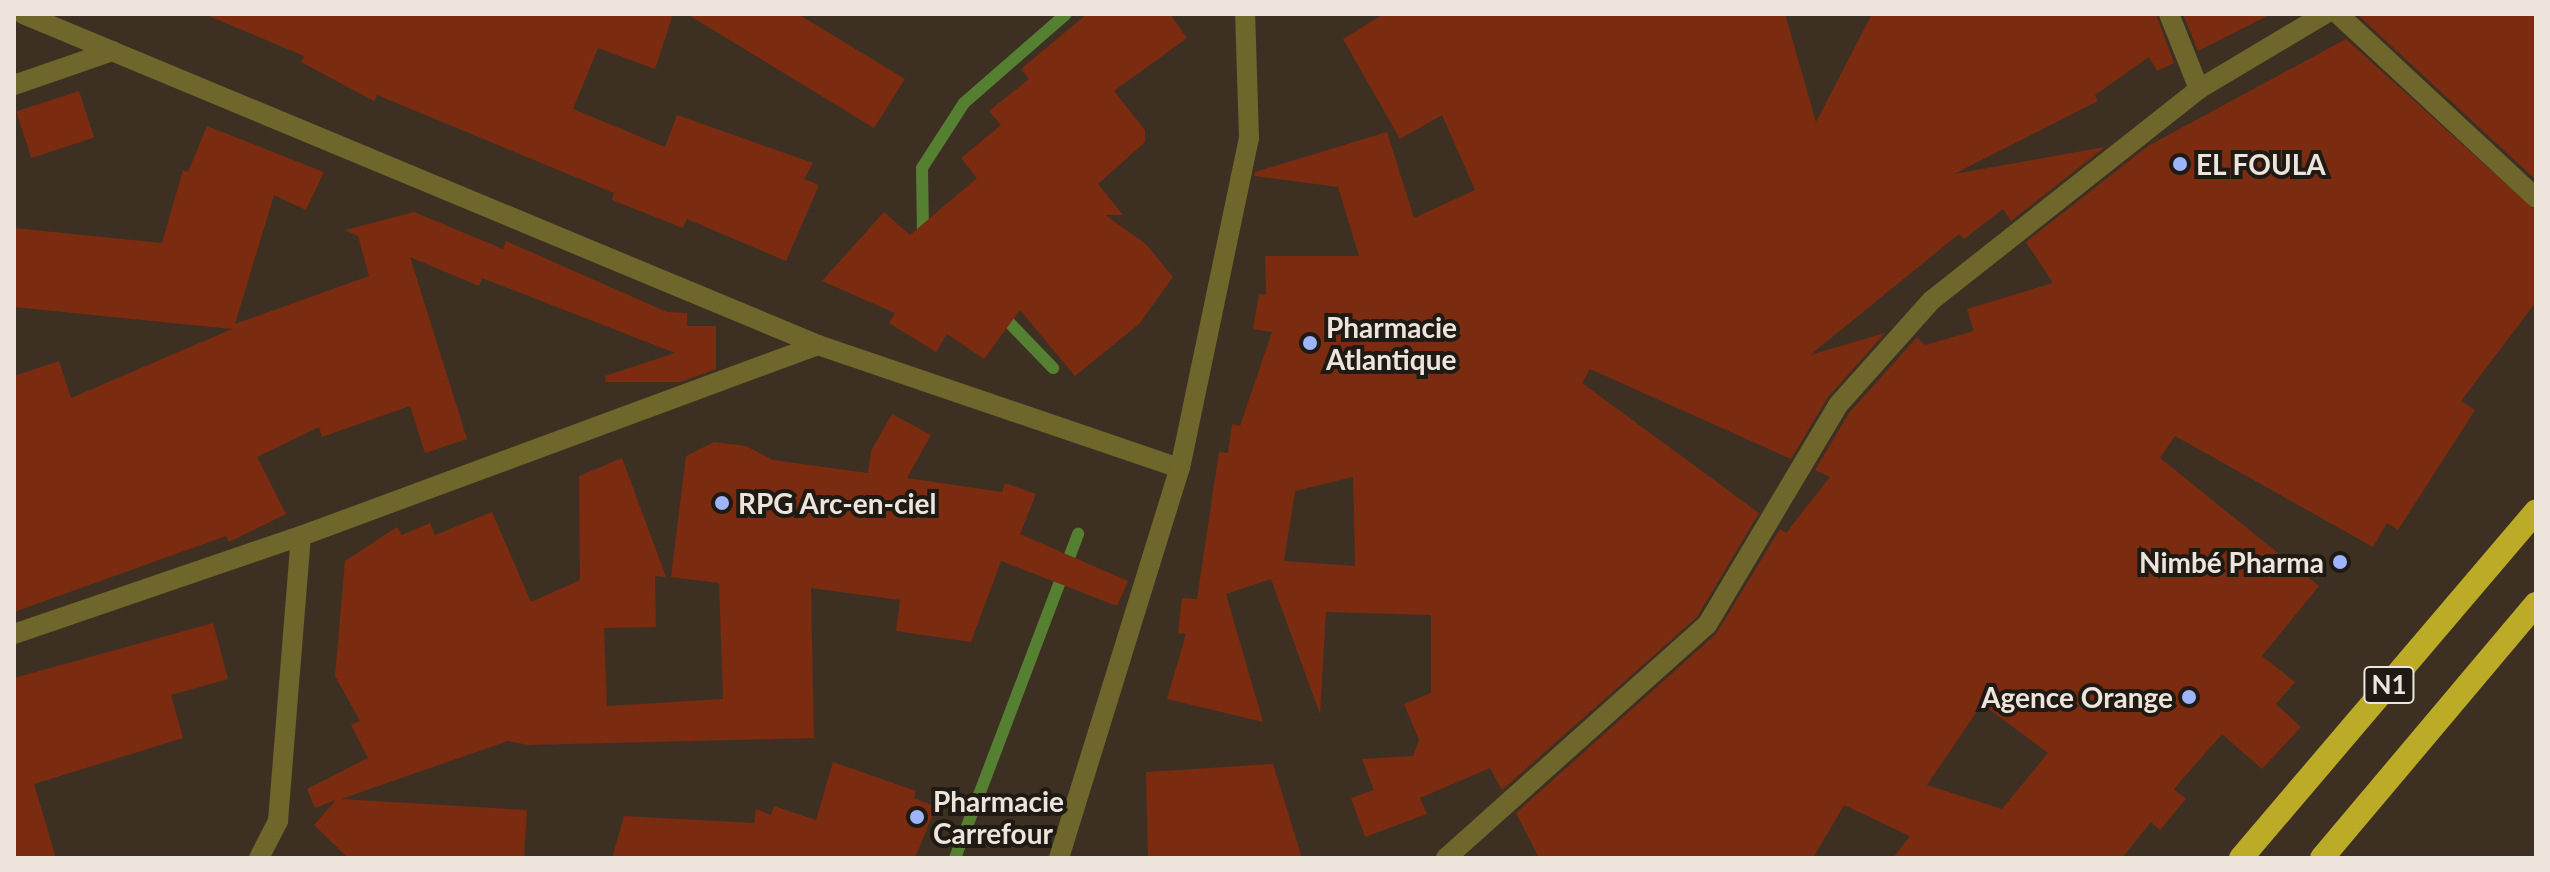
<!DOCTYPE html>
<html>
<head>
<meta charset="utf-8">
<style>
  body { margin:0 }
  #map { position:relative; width:2550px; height:872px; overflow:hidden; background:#3d3022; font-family:Lato,sans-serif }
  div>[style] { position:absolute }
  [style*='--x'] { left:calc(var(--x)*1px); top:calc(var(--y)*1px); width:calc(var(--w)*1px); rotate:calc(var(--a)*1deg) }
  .stream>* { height:12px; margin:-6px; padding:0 6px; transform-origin:6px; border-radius:6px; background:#557f31 }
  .building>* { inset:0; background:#7b2b10; transform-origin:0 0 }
  .street>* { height:20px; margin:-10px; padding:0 10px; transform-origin:10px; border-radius:10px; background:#6f662b }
  .highway>* { height:24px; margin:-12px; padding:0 12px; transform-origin:12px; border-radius:12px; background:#bcab27 }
  .dots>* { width:22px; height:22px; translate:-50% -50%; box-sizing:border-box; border:4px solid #1f1a13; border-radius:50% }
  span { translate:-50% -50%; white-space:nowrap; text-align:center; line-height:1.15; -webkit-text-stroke:8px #1f1a13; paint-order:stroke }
  .shield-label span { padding:2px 6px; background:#1f1a13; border:2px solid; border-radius:6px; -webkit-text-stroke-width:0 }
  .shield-label { font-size:26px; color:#ede5dc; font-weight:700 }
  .poi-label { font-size:28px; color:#ede5dc; font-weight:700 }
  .left { translate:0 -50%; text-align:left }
  .right { translate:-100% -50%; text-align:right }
  .frame { position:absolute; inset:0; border:16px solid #ede5dc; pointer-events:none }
</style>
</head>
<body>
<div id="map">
  <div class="stream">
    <i style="--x:928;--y:238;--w:7;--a:-135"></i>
    <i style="--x:923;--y:233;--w:65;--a:-90.9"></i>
    <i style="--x:922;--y:168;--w:77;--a:-57.1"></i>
    <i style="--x:964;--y:103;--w:135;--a:-41.1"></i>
    <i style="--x:999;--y:312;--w:78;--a:46"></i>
    <i style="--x:955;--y:858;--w:347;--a:-69.2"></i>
  </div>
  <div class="building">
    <i style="clip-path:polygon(204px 14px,673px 14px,655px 69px,598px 48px,573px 109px,665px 147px,677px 115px,813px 163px,804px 179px,819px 185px,786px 261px,687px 219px,683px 228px,612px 200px,614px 193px,377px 95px,374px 101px,301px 62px,304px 56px)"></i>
    <i style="clip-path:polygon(687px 14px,798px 14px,905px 79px,874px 128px)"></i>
    <i style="clip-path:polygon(1087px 14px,1170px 14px,1187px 38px,1114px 91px,1145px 130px,1145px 142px,1098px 184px,1123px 215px,1105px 215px,1146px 244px,1173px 277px,1139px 324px,1075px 376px,1020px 310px,984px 359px,947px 334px,936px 352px,889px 323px,895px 313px,822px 281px,884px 212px,910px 235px,977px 178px,961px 158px,1001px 125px,989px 111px,1029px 79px,1021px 69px)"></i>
    <i style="clip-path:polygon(evenodd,1384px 14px,1785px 14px,1816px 122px,1872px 14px,2156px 14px,2174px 63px,2157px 71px,2149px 57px,2095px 95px,2098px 101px,1954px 174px,2105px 147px,2011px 221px,2003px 209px,1964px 239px,1959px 234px,1810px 355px,1885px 333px,1828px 397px,1791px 459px,1590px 369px,1582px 383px,1759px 513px,1697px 617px,1502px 790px,1490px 768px,1420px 798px,1427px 814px,1365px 837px,1351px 798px,1374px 790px,1362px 759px,1413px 756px,1419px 740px,1404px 704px,1431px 693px,1431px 615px,1326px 612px,1320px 714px,1271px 579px,1226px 594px,1263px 722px,1167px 699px,1186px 634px,1178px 633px,1182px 598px,1197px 599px,1219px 452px,1228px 453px,1232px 424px,1240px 426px,1272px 332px,1253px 329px,1259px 294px,1266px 295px,1265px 256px,1359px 256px,1338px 187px,1254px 176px,1255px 172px,1387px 132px,1414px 218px,1475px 190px,1442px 115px,1400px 139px,1343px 39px,1384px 14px,1353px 477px,1355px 566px,1284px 561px,1295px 491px,1353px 477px)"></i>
    <i style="clip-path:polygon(2183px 14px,2271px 14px,2198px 51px)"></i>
    <i style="clip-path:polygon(2357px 14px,2536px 14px,2536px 180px)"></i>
    <i style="clip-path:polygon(evenodd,2346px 39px,2536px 211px,2536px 302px,2461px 401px,2475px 410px,2398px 530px,2387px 523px,2373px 547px,2175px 436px,2160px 458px,2319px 586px,2262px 656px,2295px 682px,2276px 704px,2301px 727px,2262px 769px,2222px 734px,2174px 789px,2186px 799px,2160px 830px,2151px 822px,2122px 858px,1893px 858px,1910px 836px,1844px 805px,1813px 858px,1539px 858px,1516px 813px,1716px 634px,1780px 529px,1786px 533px,1830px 477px,1815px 470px,1849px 413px,1917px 337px,1925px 345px,1974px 331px,1967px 309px,2053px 283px,2026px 242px,2148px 146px,2346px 39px,1982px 704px,2048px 753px,2002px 809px,1927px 785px,1982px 704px)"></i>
    <i style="left:79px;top:91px;width:49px;height:66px;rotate:72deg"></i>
    <i style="clip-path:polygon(207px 126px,324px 172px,306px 210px,274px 195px,235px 324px,369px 276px,358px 236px,345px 230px,414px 212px,503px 249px,506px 241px,667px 312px,687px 313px,687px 326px,716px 326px,716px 369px,680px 382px,606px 382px,605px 376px,675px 353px,482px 278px,479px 286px,410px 257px,467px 439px,425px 453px,410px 406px,322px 437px,319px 427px,257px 457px,286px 514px,229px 542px,226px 536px,14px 612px,14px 376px,59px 361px,71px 398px,232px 329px,14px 307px,14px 228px,162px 243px,183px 170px,188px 172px)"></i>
    <i style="clip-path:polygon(892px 414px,931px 435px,907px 478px,1002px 492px,1005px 483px,1036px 494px,1020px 534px,1128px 581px,1117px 606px,1001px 561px,971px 642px,896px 631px,900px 600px,811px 588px,814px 738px,528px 745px,508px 741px,341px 799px,527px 810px,524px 858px,348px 858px,314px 825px,336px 800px,315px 808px,307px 789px,368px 758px,351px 725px,360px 721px,335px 676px,345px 561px,397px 527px,402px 535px,430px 523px,435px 535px,492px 512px,531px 602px,580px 580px,579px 476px,622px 458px,666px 577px,655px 576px,656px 627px,604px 628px,607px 706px,723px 699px,719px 583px,671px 577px,686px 456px,714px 442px,746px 446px,773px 460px,868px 473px,871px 451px)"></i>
    <i style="clip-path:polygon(213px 623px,228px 679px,171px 695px,183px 738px,34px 784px,56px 858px,14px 858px,14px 678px)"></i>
    <i style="clip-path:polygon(833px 762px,916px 791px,914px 798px,936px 807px,915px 858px,612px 858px,624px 816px,754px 823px,756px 809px,771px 815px,774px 806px,816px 820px)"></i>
    <i style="clip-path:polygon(1273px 764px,1302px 858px,1148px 858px,1146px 772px)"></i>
  </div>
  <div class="street">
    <i style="--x:23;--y:14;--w:861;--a:22.6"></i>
    <i style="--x:818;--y:345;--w:382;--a:18.8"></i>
    <i style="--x:2169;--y:14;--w:81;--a:68.2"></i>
    <i style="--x:2338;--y:14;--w:270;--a:42.9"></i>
    <i style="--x:14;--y:85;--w:104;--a:-19.1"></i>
    <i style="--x:14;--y:634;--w:303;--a:-18.9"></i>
    <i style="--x:301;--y:536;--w:551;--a:-20.28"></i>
    <i style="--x:259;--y:858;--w:42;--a:-62.8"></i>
    <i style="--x:278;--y:821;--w:286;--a:-85.4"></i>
    <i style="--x:1059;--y:858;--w:408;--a:-72.8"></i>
    <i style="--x:1180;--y:468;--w:337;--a:-78.2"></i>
    <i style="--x:1249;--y:138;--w:124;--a:-91.8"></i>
    <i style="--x:1446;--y:858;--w:350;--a:-41.8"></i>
    <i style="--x:1707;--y:625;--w:256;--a:-59.2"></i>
    <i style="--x:1838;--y:405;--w:141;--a:-48.2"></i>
    <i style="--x:1932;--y:300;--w:340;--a:-38.3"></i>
    <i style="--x:2199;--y:89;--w:147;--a:-30.8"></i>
  </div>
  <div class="highway">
    <i style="--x:2241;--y:858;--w:455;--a:-49.6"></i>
    <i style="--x:2322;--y:858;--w:332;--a:-49.9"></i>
  </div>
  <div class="dots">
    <i style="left:2180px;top:164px;background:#9eb4fd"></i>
    <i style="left:1310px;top:343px;background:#9eb4fd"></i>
    <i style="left:722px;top:503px;background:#9eb4fd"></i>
    <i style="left:2340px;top:562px;background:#9eb4fd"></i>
    <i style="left:2189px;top:697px;background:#9eb4fd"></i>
    <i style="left:917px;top:817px;background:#9eb4fd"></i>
  </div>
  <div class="shield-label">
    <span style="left:2389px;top:685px">N1</span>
  </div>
  <div class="poi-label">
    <span class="left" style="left:2196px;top:164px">EL FOULA</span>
    <span class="left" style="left:1326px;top:343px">Pharmacie<br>Atlantique</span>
    <span class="left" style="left:738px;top:503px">RPG Arc-en-ciel</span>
    <span class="right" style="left:2324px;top:562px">Nimbé Pharma</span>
    <span class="right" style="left:2173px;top:697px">Agence Orange</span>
    <span class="left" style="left:933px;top:817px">Pharmacie<br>Carrefour</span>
  </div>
  <div class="frame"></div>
</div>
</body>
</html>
